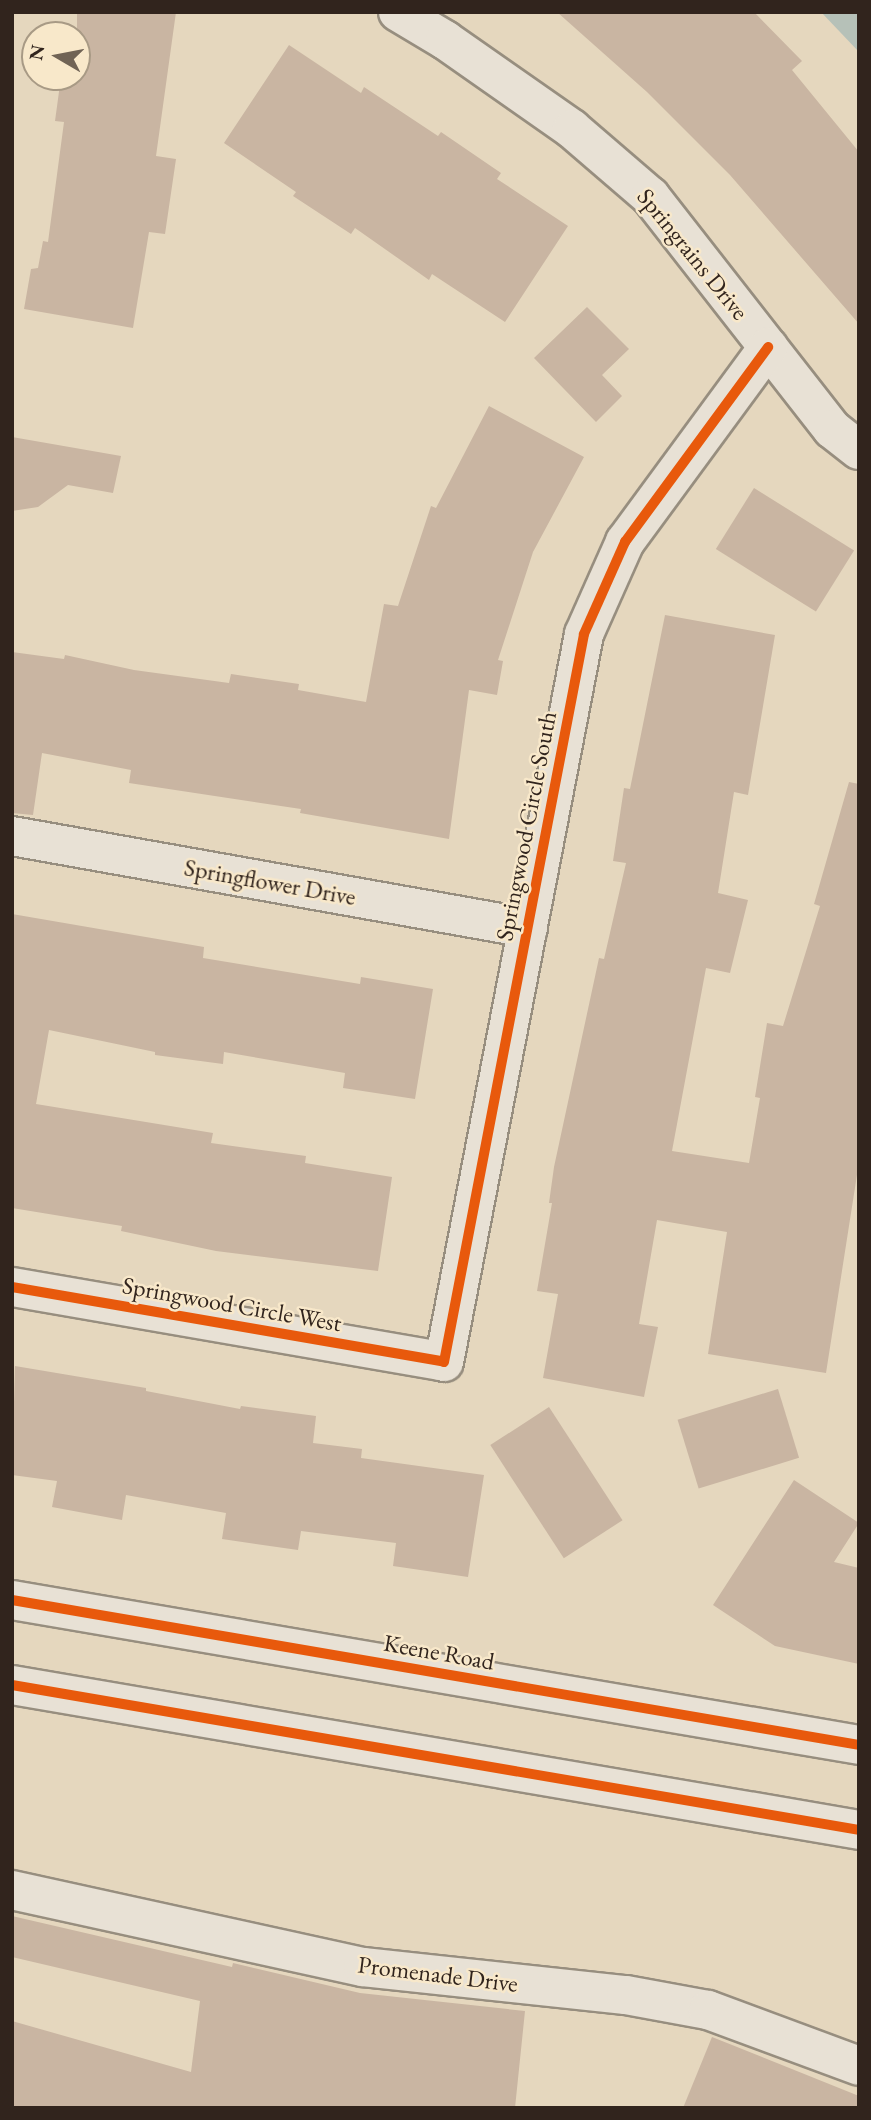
<!DOCTYPE html>
<html>
<head>
<meta charset="utf-8">
<style>
  body { margin:0 }
  #map { position:relative; width:871px; height:2120px; overflow:hidden; background:#e5d7be; font-family:"EB Garamond",serif }
  div>[style] { position:absolute }
  [style*='--x'] { left:calc(var(--x)*1px); top:calc(var(--y)*1px); width:calc(var(--w)*1px); rotate:calc(var(--a)*1deg) }
  .water>* { inset:0; background:#b6c1b8 }
  .building>* { inset:0; background:#c9b5a2; transform-origin:0 0 }
  .roads { filter:drop-shadow(2px 0 #978e7f) drop-shadow(-2px 0 #978e7f) drop-shadow(0 2px #978e7f) drop-shadow(0 -2px #978e7f) }
  .street>* { height:38px; margin:-19px; padding:0 19px; transform-origin:19px; border-radius:19px; background:#e8e1d5 }
  .secondary>* { height:38px; margin:-19px; padding:0 19px; transform-origin:19px; border-radius:19px; background:#e8e1d5 }
  .cycleway>* { height:10px; margin:-5px; padding:0 5px; transform-origin:5px; border-radius:5px; background:#e8590c }
  span { translate:-50% -50%; white-space:nowrap; text-align:center; line-height:1.15; -webkit-text-stroke:5px #f8e8ca; paint-order:stroke }
  .street-label { font-size:24px; color:#31241d }
  .frame { position:absolute; inset:0; border:14px solid #31241d; pointer-events:none }
  .north { position:absolute; left:21px; top:21px; width:70px; height:70px; box-sizing:border-box; background:#f8e8ca; border:2px solid #a89a85; border-radius:50%; rotate:280deg; font-size:19px; font-weight:700; line-height:28px; text-align:center; color:#31241d }
  .north::after { content:''; display:block; margin:auto; width:24px; height:32px; background:#706355; clip-path:polygon(50% 0,100% 100%,50% 72%,0 100%) }
</style>
</head>
<body>
<div id="map">
  <div class="water">
    <i style="clip-path:polygon(821px 12px,859px 12px,859px 52px)"></i>
  </div>
  <div class="building">
    <i style="clip-path:polygon(77px 12px,176px 12px,156px 156px,176px 159px,165px 234px,149px 232px,133px 328px,24px 309px,31px 269px,38px 268px,43px 241px,48px 242px,64px 122px,55px 121px,61px 77px,77px 77px)"></i>
    <i style="clip-path:polygon(557px 12px,754px 12px,802px 61px,792px 70px,859px 152px,859px 324px,730px 175px,647px 92px)"></i>
    <i style="clip-path:polygon(289px 45px,361px 93px,364px 87px,438px 136px,441px 132px,501px 173px,497px 179px,568px 226px,505px 322px,432px 274px,429px 280px,355px 228px,351px 234px,293px 196px,296px 192px,224px 143px)"></i>
    <i style="clip-path:polygon(587px 307px,629px 349px,602px 375px,622px 396px,596px 422px,534px 358px)"></i>
    <i style="clip-path:polygon(489px 406px,584px 457px,533px 552px,498px 660px,503px 661px,497px 695px,469px 690px,449px 839px,300px 813px,301px 809px,129px 783px,131px 770px,42px 753px,33px 815px,12px 813px,12px 652px,64px 659px,65px 655px,134px 670px,229px 683px,231px 674px,299px 684px,298px 690px,366px 702px,384px 604px,398px 606px,431px 506px,436px 508px)"></i>
    <i style="clip-path:polygon(12px 437px,121px 456px,113px 493px,68px 485px,38px 507px,12px 511px)"></i>
    <i style="left:754px;top:488px;width:118px;height:72px;rotate:32deg"></i>
    <i style="clip-path:polygon(665px 615px,775px 635px,748px 795px,734px 792px,718px 893px,748px 900px,730px 973px,706px 968px,672px 1151px,749px 1163px,760px 1098px,755px 1097px,767px 1023px,783px 1026px,820px 906px,814px 904px,849px 782px,859px 784px,859px 1162px,826px 1373px,708px 1354px,727px 1232px,657px 1220px,639px 1324px,658px 1327px,644px 1397px,543px 1378px,558px 1294px,537px 1291px,552px 1203px,549px 1203px,554px 1167px,599px 958px,604px 959px,626px 863px,613px 861px,624px 788px,630px 789px)"></i>
    <i style="clip-path:polygon(12px 914px,204px 947px,203px 958px,360px 984px,361px 977px,433px 989px,415px 1099px,343px 1088px,345px 1073px,224px 1052px,223px 1064px,155px 1055px,155px 1052px,49px 1030px,36px 1104px,213px 1133px,211px 1143px,306px 1156px,305px 1163px,392px 1177px,378px 1271px,216px 1251px,121px 1231px,122px 1226px,12px 1208px)"></i>
    <i style="clip-path:polygon(15px 1366px,146px 1388px,146px 1391px,240px 1409px,241px 1406px,316px 1416px,313px 1443px,362px 1449px,361px 1458px,484px 1475px,468px 1577px,393px 1566px,396px 1543px,301px 1531px,298px 1550px,222px 1539px,226px 1513px,126px 1495px,122px 1520px,52px 1507px,57px 1481px,12px 1475px)"></i>
    <i style="left:778px;top:1389px;width:72px;height:105px;rotate:73deg"></i>
    <i style="left:549px;top:1407px;width:135px;height:70px;rotate:57deg"></i>
    <i style="clip-path:polygon(794px 1480px,859px 1523px,834px 1562px,859px 1568px,859px 1664px,775px 1646px,713px 1605px)"></i>
    <i style="clip-path:polygon(12px 1916px,232px 1967px,233px 1963px,360px 1993px,525px 2011px,515px 2108px,12px 2108px,12px 2021px,191px 2072px,200px 2001px,12px 1957px)"></i>
    <i style="clip-path:polygon(712px 2037px,859px 2096px,859px 2108px,683px 2108px)"></i>
  </div>
  <div class="roads">
    <div class="street">
      <i style="--x:398;--y:12;--w:55;--a:30.8"></i>
      <i style="--x:445;--y:40;--w:155;--a:35"></i>
      <i style="--x:572;--y:129;--w:103;--a:40.7"></i>
      <i style="--x:650;--y:196;--w:296;--a:52"></i>
      <i style="--x:832;--y:429;--w:34;--a:38"></i>
      <i style="--x:12;--y:836;--w:524;--a:10.11"></i>
      <i style="--x:12;--y:1287;--w:438;--a:9.8"></i>
      <i style="--x:444;--y:1362;--w:741;--a:-79.11"></i>
      <i style="--x:584;--y:634;--w:101;--a:-66"></i>
      <i style="--x:625;--y:542;--w:242;--a:-53.7"></i>
      <i style="--x:12;--y:1890;--w:359;--a:12.4"></i>
      <i style="--x:363;--y:1967;--w:264;--a:6.1"></i>
      <i style="--x:626;--y:1995;--w:83;--a:10.4"></i>
      <i style="--x:708;--y:2010;--w:161;--a:20.3"></i>
    </div>
    <div class="secondary">
      <i style="--x:12;--y:1600;--w:859;--a:9.71"></i>
      <i style="--x:12;--y:1685;--w:859;--a:9.71"></i>
    </div>
  </div>
  <div class="cycleway">
    <i style="--x:12;--y:1287;--w:438;--a:9.8"></i>
    <i style="--x:444;--y:1362;--w:741;--a:-79.11"></i>
    <i style="--x:584;--y:634;--w:101;--a:-66"></i>
    <i style="--x:625;--y:542;--w:242;--a:-53.7"></i>
    <i style="--x:12;--y:1600;--w:859;--a:9.71"></i>
    <i style="--x:12;--y:1685;--w:859;--a:9.71"></i>
  </div>
  <div class="street-label">
    <span style="left:693px;top:254px;rotate:51deg">Springrains Drive</span>
    <span style="left:526px;top:826px;rotate:-79deg">Springwood Circle South</span>
    <span style="left:270px;top:882px;rotate:10deg">Springflower Drive</span>
    <span style="left:232px;top:1304px;rotate:10deg">Springwood Circle West</span>
    <span style="left:439px;top:1652px;rotate:10deg">Keene Road</span>
    <span style="left:438px;top:1974px;rotate:7deg">Promenade Drive</span>
  </div>
  <div class="frame"></div>
  <div class="north">N</div>
</div>
</body>
</html>
